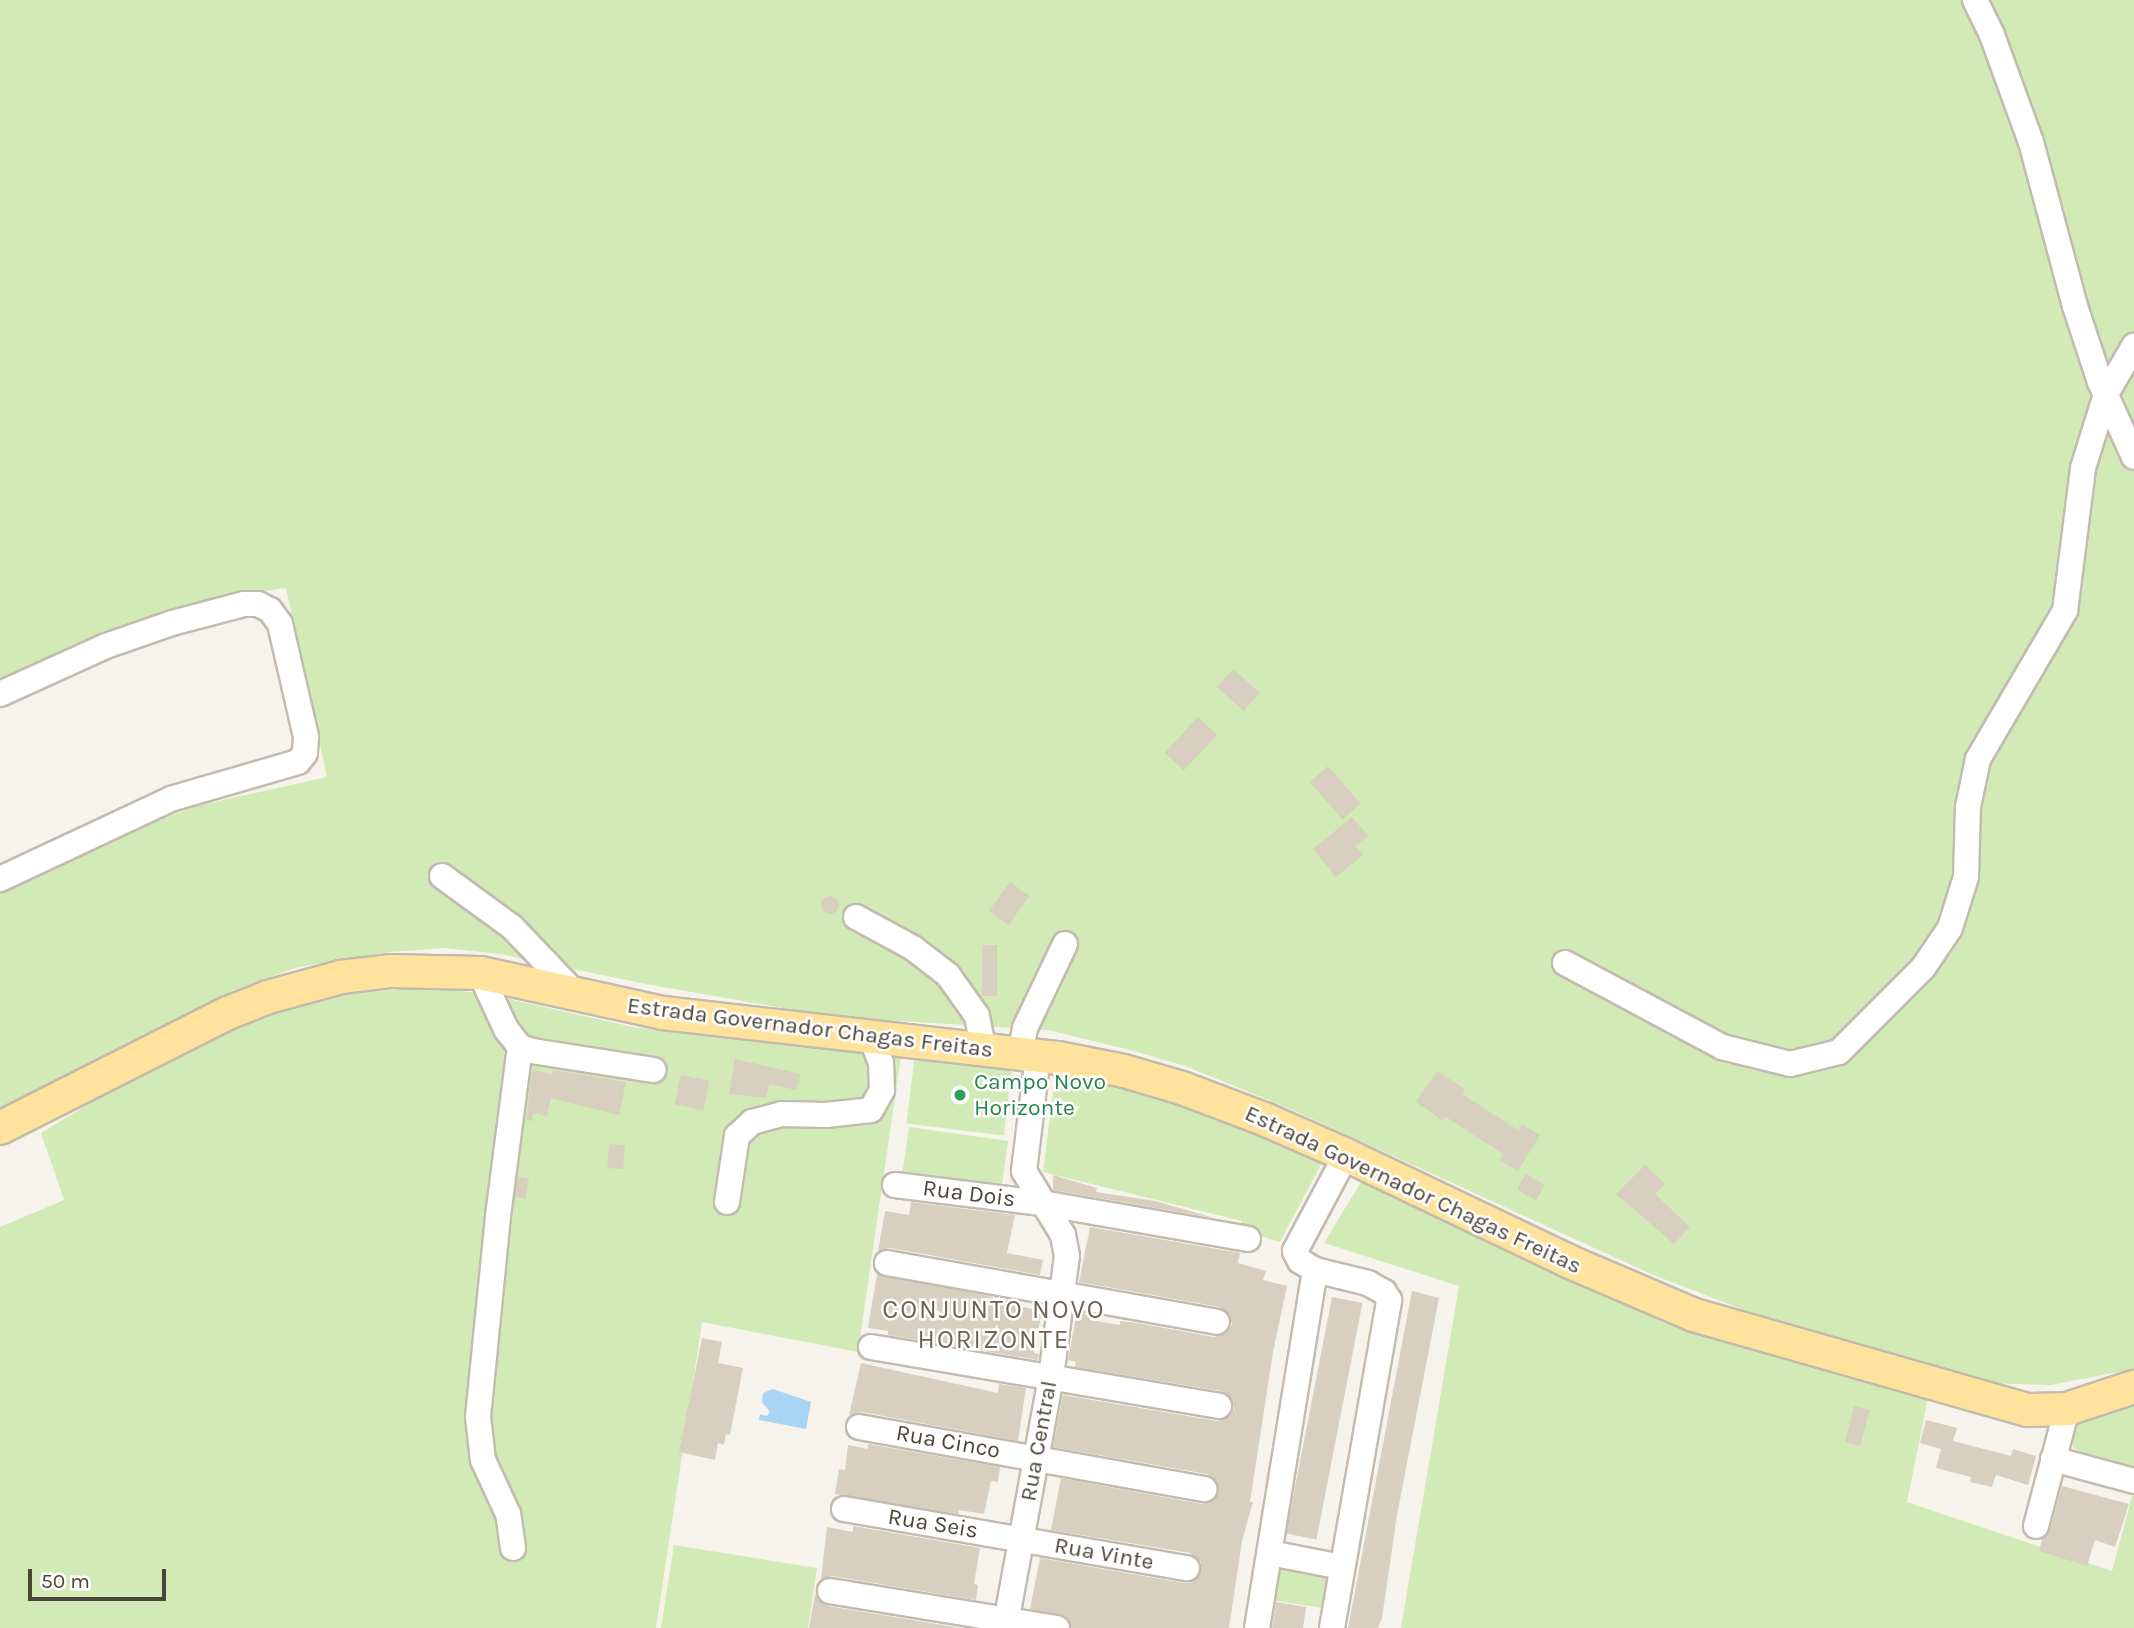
<!DOCTYPE html>
<html>
<head>
<meta charset="utf-8">
<style>
  body { margin:0 }
  #map { position:relative; width:2134px; height:1628px; overflow:hidden; background:#f6f3ec; font-family:Karla,sans-serif }
  div>[style] { position:absolute }
  [style*='--x'] { left:calc(var(--x)*1px); top:calc(var(--y)*1px); width:calc(var(--w)*1px); rotate:calc(var(--a)*1deg) }
  .green>* { inset:0; background:#d2eab5; transform-origin:0 0 }
  .water>* { inset:0; background:#a9d4f2 }
  .building>* { inset:0; background:#d8cfc1; transform-origin:0 0 }
  .round { border-radius:50% }
  .roads { filter:drop-shadow(2px 0 #c2bbae) drop-shadow(-2px 0 #c2bbae) drop-shadow(0 2px #c2bbae) drop-shadow(0 -2px #c2bbae) }
  .minor>* { height:24px; margin:-12px; padding:0 12px; transform-origin:12px; border-radius:12px; background:#fff }
  .major>* { height:32px; margin:-16px; padding:0 16px; transform-origin:16px; border-radius:16px; background:#ffe39c }
  .dots>* { width:19px; height:19px; translate:-50% -50%; box-sizing:border-box; border:4px solid #fff; border-radius:50% }
  span { translate:-50% -50%; white-space:nowrap; text-align:center; line-height:1.15; -webkit-text-stroke:5px #fff; paint-order:stroke }
  .street-label { font-size:23px; color:#4b4439 }
  .leisure-label { font-size:23px; color:#27864d }
  .left { translate:0 -50%; text-align:left }
  .quarter-label { font-size:26px; color:#6e6250; letter-spacing:2px }
  .scale { position:absolute; left:28px; top:1569px; width:138px; height:32px; box-sizing:border-box; border:4px solid #4b4439; border-top:0; padding-left:9px; font-size:21px; line-height:24px; white-space:nowrap; color:#4b4439; -webkit-text-stroke:5px #fff; paint-order:stroke }
</style>
</head>
<body>
<div id="map">
  <div class="green">
    <i style="clip-path:polygon(0 0,2134px 0,2134px 1369px,2051px 1385px,1979px 1383px,1806px 1334px,1651px 1274px,1295px 1111px,1185px 1066px,1134px 1051px,1048px 1030px,834px 1017px,646px 984px,500px 954px,444px 948px,390px 952px,298px 967px,237px 989px,0 1110px,0 891px,105px 843px,192px 807px,327px 777px,286px 588px,240px 595px,114px 630px,0 678px)"></i>
    <i style="clip-path:polygon(433px 987px,490px 995px,638px 1028px,901px 1056px,858px 1352px,702px 1322px,656px 1628px,0 1628px,0 1227px,64px 1200px,41px 1133px,102px 1096px,265px 1014px,309px 1000px,347px 993px)"></i>
    <i style="left:915px;top:1054px;width:98px;height:70px;rotate:7deg"></i>
    <i style="clip-path:polygon(1083px 1071px,1192px 1108px,1323px 1161px,1280px 1242px,1241px 1230px,1242px 1221px,1043px 1172px,1055px 1077px,1058px 1073px)"></i>
    <i style="left:909px;top:1127px;width:100px;height:46px;rotate:8deg"></i>
    <i style="clip-path:polygon(1364px 1177px,1929px 1393px,1907px 1502px,2112px 1571px,2134px 1489px,2134px 1628px,1401px 1628px,1459px 1286px,1324px 1243px)"></i>
    <i style="clip-path:polygon(2134px 1402px,2134px 1471px,2091px 1458px,2074px 1448px,2072px 1440px,2079px 1420px)"></i>
    <i style="clip-path:polygon(674px 1545px,817px 1568px,808px 1628px,661px 1628px)"></i>
    <i style="left:1275px;top:1564px;width:56px;height:36px;rotate:9deg"></i>
  </div>
  <div class="water">
    <i style="clip-path:polygon(773px 1389px,811px 1402px,806px 1429px,759px 1420px,760px 1414px,767px 1416px,770px 1412px,762px 1402px,763px 1393px)"></i>
  </div>
  <div class="building">
    <i style="left:1233px;top:669px;width:36px;height:24px;rotate:42deg"></i>
    <i style="left:1198px;top:717px;width:26px;height:49px;rotate:43deg"></i>
    <i style="left:1328px;top:766px;width:50px;height:24px;rotate:49deg"></i>
    <i style="clip-path:polygon(1352px 817px,1368px 836px,1355px 846px,1363px 855px,1336px 877px,1313px 849px)"></i>
    <i style="left:1010px;top:882px;width:24px;height:36px;rotate:36deg"></i>
    <i class="round" style="left:821px;top:896px;width:18px;height:18px"></i>
    <i style="left:982px;top:945px;width:15px;height:51px"></i>
    <i style="clip-path:polygon(735px 1059px,801px 1074px,796px 1090px,769px 1084px,766px 1098px,729px 1094px)"></i>
    <i style="clip-path:polygon(532px 1070px,552px 1074px,553px 1070px,626px 1082px,619px 1115px,551px 1098px,547px 1116px,533px 1113px,532px 1121px,526px 1120px)"></i>
    <i style="clip-path:polygon(1437px 1071px,1465px 1089px,1462px 1094px,1518px 1130px,1522px 1124px,1540px 1135px,1518px 1171px,1500px 1160px,1503px 1154px,1446px 1117px,1443px 1121px,1416px 1102px)"></i>
    <i style="left:681px;top:1075px;width:29px;height:30px;rotate:12deg"></i>
    <i style="left:609px;top:1144px;width:16px;height:24px;rotate:4deg"></i>
    <i style="clip-path:polygon(1645px 1165px,1665px 1184px,1655px 1194px,1690px 1227px,1674px 1244px,1616px 1194px)"></i>
    <i style="left:1526px;top:1174px;width:22px;height:18px;rotate:30deg"></i>
    <i style="clip-path:polygon(1053px 1175px,1097px 1188px,1096px 1192px,1155px 1201px,1214px 1218px,1053px 1190px)"></i>
    <i style="left:518px;top:1177px;width:11px;height:20px;rotate:10deg"></i>
    <i style="clip-path:polygon(911px 1202px,1015px 1215px,1007px 1253px,1043px 1260px,1040px 1275px,890px 1248px,878px 1251px,885px 1211px,909px 1215px)"></i>
    <i style="clip-path:polygon(1090px 1227px,1240px 1253px,1238px 1263px,1266px 1271px,1263px 1280px,1287px 1286px,1273px 1352px,1250px 1502px,1253px 1502px,1242px 1541px,1229px 1628px,1072px 1628px,1066px 1616px,1030px 1609px,1040px 1558px,1184px 1583px,1193px 1582px,1201px 1571px,1201px 1562px,1190px 1553px,1051px 1530px,1061px 1478px,1201px 1504px,1215px 1499px,1219px 1491px,1214px 1478px,1207px 1474px,1053px 1447px,1063px 1395px,1217px 1421px,1230px 1416px,1234px 1408px,1229px 1395px,1221px 1391px,1075px 1367px,1076px 1362px,1068px 1360px,1077px 1312px,1091px 1315px,1090px 1320px,1120px 1325px,1120px 1321px,1137px 1323px,1214px 1337px,1228px 1332px,1232px 1324px,1227px 1311px,1220px 1307px,1079px 1282px)"></i>
    <i style="clip-path:polygon(877px 1274px,1019px 1302px,1018px 1306px,1042px 1311px,1034px 1353px,1039px 1354px,1038px 1360px,888px 1335px,888px 1331px,868px 1328px)"></i>
    <i style="clip-path:polygon(1412px 1291px,1439px 1298px,1397px 1515px,1382px 1618px,1378px 1628px,1348px 1628px)"></i>
    <i style="left:1332px;top:1297px;width:31px;height:241px;rotate:11deg"></i>
    <i style="clip-path:polygon(702px 1338px,722px 1342px,718px 1363px,743px 1368px,730px 1435px,726px 1434px,724px 1445px,718px 1443px,715px 1460px,679px 1452px)"></i>
    <i style="clip-path:polygon(861px 1363px,998px 1393px,999px 1384px,1026px 1388px,1018px 1441px,862px 1412px,849px 1415px)"></i>
    <i style="left:1854px;top:1406px;width:16px;height:37px;rotate:14deg"></i>
    <i style="clip-path:polygon(1926px 1420px,1957px 1428px,1953px 1441px,2011px 1456px,2013px 1449px,2036px 1456px,2028px 1485px,1996px 1475px,1992px 1487px,1970px 1482px,1971px 1477px,1936px 1468px,1941px 1449px,1920px 1443px)"></i>
    <i style="clip-path:polygon(868px 1444px,1000px 1467px,998px 1482px,991px 1481px,984px 1514px,959px 1510px,958px 1514px,835px 1494px,839px 1469px,845px 1470px,848px 1445px,868px 1449px)"></i>
    <i style="clip-path:polygon(2062px 1486px,2129px 1504px,2115px 1547px,2095px 1540px,2087px 1566px,2039px 1551px,2042px 1539px,2050px 1530px)"></i>
    <i style="clip-path:polygon(853px 1526px,980px 1548px,974px 1584px,978px 1585px,976px 1600px,832px 1576px,821px 1579px,827px 1527px,853px 1532px)"></i>
    <i style="clip-path:polygon(815px 1594px,820px 1602px,828px 1606px,961px 1628px,809px 1628px)"></i>
    <i style="clip-path:polygon(1276px 1602px,1306px 1607px,1303px 1628px,1272px 1628px)"></i>
  </div>
  <div class="roads">
    <div class="minor">
      <i style="--x:1975;--y:0;--w:39;--a:64"></i>
      <i style="--x:1992;--y:35;--w:114;--a:70"></i>
      <i style="--x:2031;--y:142;--w:170;--a:75"></i>
      <i style="--x:2075;--y:306;--w:80;--a:71.8"></i>
      <i style="--x:2100;--y:382;--w:82;--a:65.6"></i>
      <i style="--x:0;--y:694;--w:116;--a:-24.4"></i>
      <i style="--x:106;--y:646;--w:70;--a:-19.2"></i>
      <i style="--x:172;--y:623;--w:74;--a:-14.8"></i>
      <i style="--x:244;--y:604;--w:14;--a:0"></i>
      <i style="--x:258;--y:604;--w:13;--a:27"></i>
      <i style="--x:270;--y:610;--w:17;--a:54"></i>
      <i style="--x:280;--y:624;--w:116;--a:77"></i>
      <i style="--x:306;--y:737;--w:16;--a:94"></i>
      <i style="--x:305;--y:753;--w:11;--a:128"></i>
      <i style="--x:298;--y:762;--w:132;--a:163.8"></i>
      <i style="--x:171;--y:799;--w:189;--a:154.9"></i>
      <i style="--x:442;--y:876;--w:87;--a:36.1"></i>
      <i style="--x:512;--y:927;--w:93;--a:46.3"></i>
      <i style="--x:856;--y:917;--w:65;--a:28.5"></i>
      <i style="--x:913;--y:948;--w:44;--a:37.6"></i>
      <i style="--x:948;--y:975;--w:50;--a:54.7"></i>
      <i style="--x:977;--y:1016;--w:36;--a:79"></i>
      <i style="--x:1565;--y:963;--w:178;--a:28.1"></i>
      <i style="--x:1722;--y:1047;--w:70;--a:14"></i>
      <i style="--x:1790;--y:1064;--w:50;--a:-13.8"></i>
      <i style="--x:1839;--y:1052;--w:119;--a:-45"></i>
      <i style="--x:1923;--y:968;--w:48;--a:-56"></i>
      <i style="--x:1950;--y:928;--w:53;--a:-72.6"></i>
      <i style="--x:1966;--y:877;--w:70;--a:-88.4"></i>
      <i style="--x:1968;--y:807;--w:49;--a:-78.2"></i>
      <i style="--x:1978;--y:759;--w:172;--a:-59.6"></i>
      <i style="--x:2065;--y:611;--w:144;--a:-82.8"></i>
      <i style="--x:2083;--y:468;--w:77;--a:-72.7"></i>
      <i style="--x:2106;--y:394;--w:56;--a:-59.7"></i>
      <i style="--x:480;--y:973;--w:62;--a:65.1"></i>
      <i style="--x:506;--y:1029;--w:23;--a:52"></i>
      <i style="--x:520;--y:1047;--w:13;--a:18"></i>
      <i style="--x:532;--y:1051;--w:123;--a:8.9"></i>
      <i style="--x:1020;--y:1054;--w:26;--a:-79"></i>
      <i style="--x:1025;--y:1028;--w:93;--a:-64.5"></i>
      <i style="--x:895;--y:1185;--w:148;--a:7"></i>
      <i style="--x:1042;--y:1203;--w:209;--a:9.9"></i>
      <i style="--x:727;--y:1202;--w:67;--a:-81.4"></i>
      <i style="--x:737;--y:1136;--w:21;--a:-43"></i>
      <i style="--x:752;--y:1122;--w:31;--a:-15"></i>
      <i style="--x:782;--y:1114;--w:44;--a:1.3"></i>
      <i style="--x:826;--y:1115;--w:45;--a:-6.3"></i>
      <i style="--x:871;--y:1110;--w:23;--a:-61"></i>
      <i style="--x:882;--y:1090;--w:27;--a:-92"></i>
      <i style="--x:881;--y:1063;--w:26;--a:-111"></i>
      <i style="--x:887;--y:1263;--w:335;--a:10.1"></i>
      <i style="--x:871;--y:1347;--w:353;--a:9.6"></i>
      <i style="--x:859;--y:1427;--w:351;--a:10.2"></i>
      <i style="--x:2053;--y:1459;--w:84;--a:15.2"></i>
      <i style="--x:844;--y:1509;--w:348;--a:9.8"></i>
      <i style="--x:2036;--y:1526;--w:121;--a:-75.2"></i>
      <i style="--x:513;--y:1548;--w:34;--a:-98"></i>
      <i style="--x:508;--y:1514;--w:60;--a:-114.8"></i>
      <i style="--x:483;--y:1460;--w:43;--a:-96.6"></i>
      <i style="--x:478;--y:1417;--w:202;--a:-84.3"></i>
      <i style="--x:498;--y:1216;--w:170;--a:-82.6"></i>
      <i style="--x:1270;--y:1553;--w:73;--a:11"></i>
      <i style="--x:830;--y:1591;--w:230;--a:9.3"></i>
      <i style="--x:1005;--y:1628;--w:255;--a:-79.6"></i>
      <i style="--x:1051;--y:1377;--w:122;--a:-82.5"></i>
      <i style="--x:1067;--y:1256;--w:21;--a:-101"></i>
      <i style="--x:1063;--y:1235;--w:75;--a:-121.4"></i>
      <i style="--x:1024;--y:1171;--w:116;--a:-83.1"></i>
      <i style="--x:1257;--y:1628;--w:363;--a:-80.8"></i>
      <i style="--x:1332;--y:1628;--w:333;--a:-80.1"></i>
      <i style="--x:1389;--y:1300;--w:9;--a:-122"></i>
      <i style="--x:1384;--y:1292;--w:18;--a:-151"></i>
      <i style="--x:1368;--y:1283;--w:55;--a:-166.2"></i>
      <i style="--x:1315;--y:1270;--w:17;--a:-149"></i>
      <i style="--x:1300;--y:1261;--w:11;--a:-117"></i>
      <i style="--x:1295;--y:1251;--w:109;--a:-62"></i>
    </div>
    <div class="major">
      <i style="--x:0;--y:1128;--w:255;--a:-26.8"></i>
      <i style="--x:228;--y:1013;--w:43;--a:-21.8"></i>
      <i style="--x:268;--y:997;--w:76;--a:-15.3"></i>
      <i style="--x:341;--y:977;--w:49;--a:-7"></i>
      <i style="--x:390;--y:971;--w:90;--a:1.3"></i>
      <i style="--x:480;--y:973;--w:187;--a:12.3"></i>
      <i style="--x:663;--y:1013;--w:398;--a:6.5"></i>
      <i style="--x:1058;--y:1058;--w:67;--a:11.1"></i>
      <i style="--x:1124;--y:1071;--w:60;--a:16.3"></i>
      <i style="--x:1182;--y:1088;--w:88;--a:20.7"></i>
      <i style="--x:1264;--y:1119;--w:90;--a:23.7"></i>
      <i style="--x:1346;--y:1155;--w:246;--a:25.5"></i>
      <i style="--x:1568;--y:1261;--w:137;--a:23.2"></i>
      <i style="--x:1694;--y:1315;--w:347;--a:15.9"></i>
      <i style="--x:2028;--y:1410;--w:39;--a:-1"></i>
      <i style="--x:2067;--y:1409;--w:71;--a:-18.2"></i>
    </div>
  </div>
  <div class="dots">
    <i style="left:960px;top:1095px;background:#2e9e5b"></i>
  </div>
  <div class="street-label">
    <span style="left:810px;top:1028px;rotate:7deg">Estrada Governador Chagas Freitas</span>
    <span style="left:1413px;top:1190px;rotate:25deg">Estrada Governador Chagas Freitas</span>
    <span style="left:969px;top:1194px;rotate:7deg">Rua Dois</span>
    <span style="left:1039px;top:1441px;rotate:-80deg">Rua Central</span>
    <span style="left:948px;top:1442px;rotate:10deg">Rua Cinco</span>
    <span style="left:933px;top:1524px;rotate:9deg">Rua Seis</span>
    <span style="left:1104px;top:1554px;rotate:10deg">Rua Vinte</span>
  </div>
  <div class="leisure-label">
    <span class="left" style="left:974px;top:1095px">Campo Novo<br>Horizonte</span>
  </div>
  <div class="quarter-label">
    <span style="left:994px;top:1325px">CONJUNTO NOVO<br>HORIZONTE</span>
  </div>
  <div class="scale">50 m</div>
</div>
</body>
</html>
